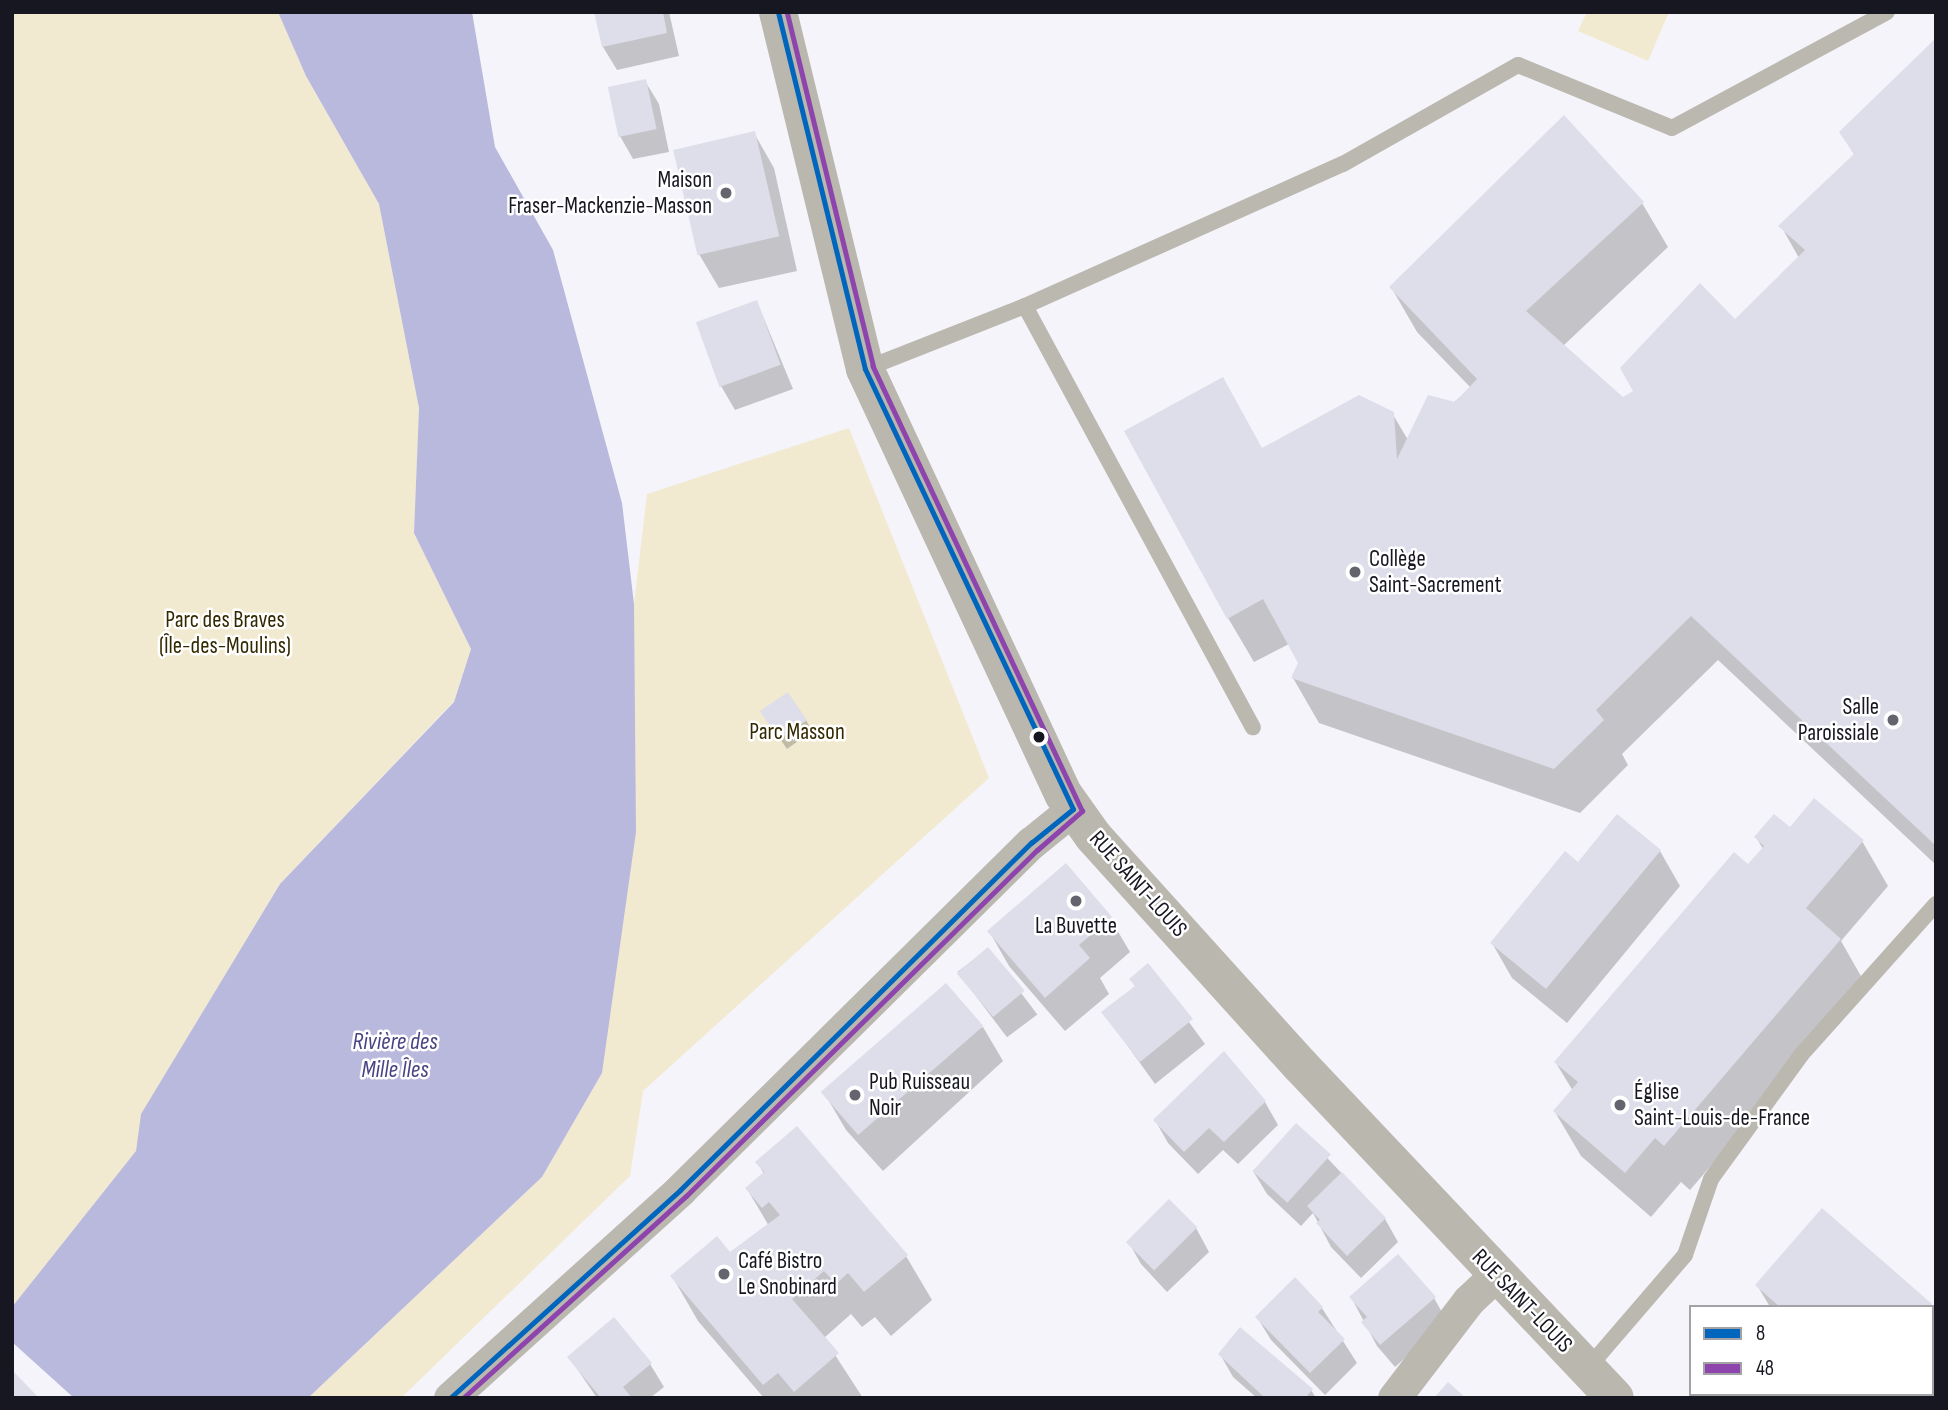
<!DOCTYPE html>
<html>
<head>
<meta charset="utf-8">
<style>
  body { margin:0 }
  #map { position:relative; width:1948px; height:1410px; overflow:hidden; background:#f4f4fa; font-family:"Sofia Sans Condensed",sans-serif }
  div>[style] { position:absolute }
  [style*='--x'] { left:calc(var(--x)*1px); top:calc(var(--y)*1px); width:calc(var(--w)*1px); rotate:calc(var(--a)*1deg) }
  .green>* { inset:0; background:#f1ead0 }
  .water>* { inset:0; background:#b9b8dd }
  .shadow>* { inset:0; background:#0003; transform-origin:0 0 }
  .building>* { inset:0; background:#dedeea; transform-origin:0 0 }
  .lane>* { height:16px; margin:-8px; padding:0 8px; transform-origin:8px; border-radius:8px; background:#bab8af }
  .street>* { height:33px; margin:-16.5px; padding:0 16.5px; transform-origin:16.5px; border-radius:16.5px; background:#bab8af }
  .secondary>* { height:38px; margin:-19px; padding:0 19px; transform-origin:19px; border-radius:19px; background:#b9b7ae }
  .bus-1>* { height:5px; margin:-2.5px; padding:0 2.5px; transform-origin:2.5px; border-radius:2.5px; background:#0065bd }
  .bus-2>* { height:5px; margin:-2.5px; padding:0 2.5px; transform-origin:2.5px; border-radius:2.5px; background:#8e44ad }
  .dots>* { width:19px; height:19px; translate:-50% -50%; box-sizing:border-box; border:4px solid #fff; border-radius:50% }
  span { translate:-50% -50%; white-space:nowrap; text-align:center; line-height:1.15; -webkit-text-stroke:5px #fff; paint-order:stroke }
  .poi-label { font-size:23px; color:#171722 }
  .right { translate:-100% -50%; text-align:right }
  .left { translate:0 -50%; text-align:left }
  .park-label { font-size:23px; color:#332900 }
  .street-label { font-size:23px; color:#171722 }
  .water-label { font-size:24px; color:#4a4383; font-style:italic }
  .frame { position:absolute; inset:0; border:14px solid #171722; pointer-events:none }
  .legend { position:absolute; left:1689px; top:1305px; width:245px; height:91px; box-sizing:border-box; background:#fff; border:2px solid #a2a2a7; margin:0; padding:9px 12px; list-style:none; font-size:21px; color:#171722 }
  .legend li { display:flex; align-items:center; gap:14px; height:35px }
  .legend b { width:35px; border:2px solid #a2a2a7 }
</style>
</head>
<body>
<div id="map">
  <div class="green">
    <i style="clip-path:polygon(12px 12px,278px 12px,306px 76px,379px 204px,419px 408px,414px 533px,471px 649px,454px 701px,280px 884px,141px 1114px,136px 1151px,12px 1307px)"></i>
    <i style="clip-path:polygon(1587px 12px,1669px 12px,1648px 61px,1578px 31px)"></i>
    <i style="clip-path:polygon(849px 428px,989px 778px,643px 1091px,630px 1176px,401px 1398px,308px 1398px,542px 1177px,602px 1073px,634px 604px,647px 494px)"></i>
  </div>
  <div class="water">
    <i style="clip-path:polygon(278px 12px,472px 12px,495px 147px,553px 250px,622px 503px,634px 604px,636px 832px,602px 1073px,542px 1177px,308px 1398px,74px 1398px,12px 1342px,12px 1307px,136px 1151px,141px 1114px,280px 884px,454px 702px,471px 649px,414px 533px,419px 408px,379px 204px,306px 76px)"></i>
  </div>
  <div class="shadow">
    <i style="clip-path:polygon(596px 12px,669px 12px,679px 56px,617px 70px,603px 47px)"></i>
    <i style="clip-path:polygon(1936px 41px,1936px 865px,1718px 660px,1622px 754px,1628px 765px,1580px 813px,1319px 723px,1293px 678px,1300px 663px,1289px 644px,1254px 662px,1228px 618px,1262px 449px,1392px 413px,1408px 440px,1471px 388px,1417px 332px,1391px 287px,1642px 203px,1668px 247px,1563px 346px,1623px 399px,1735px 321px,1799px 258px,1781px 226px,1855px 156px,1841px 132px)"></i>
    <i style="clip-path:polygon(645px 81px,659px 104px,669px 152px,633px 159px,620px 136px)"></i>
    <i style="clip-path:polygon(754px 133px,774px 168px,797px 271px,719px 288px,699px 254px,675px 151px)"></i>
    <i style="clip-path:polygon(757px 302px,793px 389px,735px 410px,721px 386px)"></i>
    <i style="clip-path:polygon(806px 720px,812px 731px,787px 749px,769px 723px)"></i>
    <i style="clip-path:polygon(1617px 816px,1660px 851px,1680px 886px,1567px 1023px,1512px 978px,1492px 943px,1578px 864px)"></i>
    <i style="clip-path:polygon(1790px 829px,1862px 841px,1888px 886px,1841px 941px,1866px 985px,1690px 1190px,1681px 1182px,1651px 1217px,1581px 1156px,1555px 1112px,1573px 1091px,1556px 1063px,1748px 867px,1763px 849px,1756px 837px)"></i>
    <i style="clip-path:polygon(1110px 918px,1130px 952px,1100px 978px,1109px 994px,1065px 1031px,1009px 966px,989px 931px)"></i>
    <i style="left:988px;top:949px;width:82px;height:38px;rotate:53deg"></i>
    <i style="clip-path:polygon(1148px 966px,1205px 1044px,1155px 1084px,1104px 1013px,1136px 988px,1131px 979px)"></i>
    <i style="clip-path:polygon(983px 1027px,1003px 1061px,883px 1171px,846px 1130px,826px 1096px)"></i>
    <i style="clip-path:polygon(1265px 1102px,1278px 1125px,1238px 1164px,1223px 1150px,1198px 1174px,1168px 1143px,1155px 1120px)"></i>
    <i style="clip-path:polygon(1296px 1125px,1385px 1219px,1398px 1242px,1361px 1278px,1331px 1247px,1313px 1213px,1301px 1226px,1267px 1194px,1253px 1171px)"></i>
    <i style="clip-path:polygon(757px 1162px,906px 1256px,932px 1300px,891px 1336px,875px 1317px,862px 1327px,851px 1314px,824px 1338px,863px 1398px,764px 1398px,698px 1321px,672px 1276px,730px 1255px,769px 1226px,747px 1189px,764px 1174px)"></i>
    <i style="clip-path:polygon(1169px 1201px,1196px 1228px,1209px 1252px,1167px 1292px,1141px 1264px,1128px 1241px)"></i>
    <i style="clip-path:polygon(1757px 1285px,1931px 1305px,1932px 1307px,1770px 1307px)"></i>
    <i style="clip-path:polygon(1351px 1297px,1434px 1298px,1447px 1321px,1395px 1367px,1377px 1346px)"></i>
    <i style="clip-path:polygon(1932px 1307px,1936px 1313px,1932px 1361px)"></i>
    <i style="clip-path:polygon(1322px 1308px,1357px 1363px,1325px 1395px,1271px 1340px,1257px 1317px)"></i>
    <i style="clip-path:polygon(1220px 1354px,1311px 1390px,1316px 1398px,1257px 1398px,1233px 1377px)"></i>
    <i style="clip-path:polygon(569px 1357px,650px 1364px,664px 1387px,650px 1398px,597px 1398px)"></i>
    <i style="clip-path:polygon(1863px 1394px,1903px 1394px,1900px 1398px)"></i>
  </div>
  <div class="building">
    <i style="clip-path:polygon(594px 12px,663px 12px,667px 33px,602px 47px)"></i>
    <i style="clip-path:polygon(1936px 38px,1936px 846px,1691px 616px,1596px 710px,1604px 720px,1554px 769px,1291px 678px,1298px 663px,1263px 599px,1227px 619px,1124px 431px,1223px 377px,1262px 448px,1359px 395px,1394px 412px,1397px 459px,1428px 395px,1455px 402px,1477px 379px,1389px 287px,1564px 115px,1644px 202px,1526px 311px,1623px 397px,1633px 391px,1620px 368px,1700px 283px,1735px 319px,1805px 250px,1778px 226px,1854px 154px,1839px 132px)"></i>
    <i style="left:646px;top:79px;width:51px;height:39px;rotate:78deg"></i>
    <i style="left:755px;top:131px;width:108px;height:84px;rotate:77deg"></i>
    <i style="left:757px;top:300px;width:69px;height:65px;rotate:70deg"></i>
    <i style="left:788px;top:692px;width:34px;height:34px;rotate:56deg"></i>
    <i style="clip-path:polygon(1814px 798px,1864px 840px,1806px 908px,1841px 939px,1664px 1146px,1655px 1138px,1625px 1173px,1553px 1111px,1578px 1082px,1554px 1062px,1734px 852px,1748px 864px,1764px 846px,1754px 837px,1774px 814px,1790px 827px)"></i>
    <i style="clip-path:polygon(1617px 814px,1661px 850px,1546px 989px,1490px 943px,1565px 851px,1578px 862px)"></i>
    <i style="clip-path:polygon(1066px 863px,1112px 917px,1079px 945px,1090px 958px,1045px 998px,987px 931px)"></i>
    <i style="left:988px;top:947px;width:57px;height:41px;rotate:50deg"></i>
    <i style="clip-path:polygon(1148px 963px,1193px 1019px,1140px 1062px,1101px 1012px,1135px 986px,1129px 979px)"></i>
    <i style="left:946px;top:983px;width:57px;height:166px;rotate:49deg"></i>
    <i style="clip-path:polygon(1224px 1051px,1266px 1101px,1224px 1142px,1209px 1128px,1184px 1152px,1153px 1120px)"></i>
    <i style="left:1296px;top:1123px;width:47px;height:65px;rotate:42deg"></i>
    <i style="clip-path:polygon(797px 1126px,908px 1255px,864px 1292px,848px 1273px,836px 1284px,824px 1271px,792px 1299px,839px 1353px,794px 1392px,778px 1373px,763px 1385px,670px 1276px,717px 1236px,730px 1252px,780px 1215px,769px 1202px,762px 1208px,745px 1188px,764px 1172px,755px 1162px)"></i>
    <i style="clip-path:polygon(1342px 1172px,1386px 1218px,1347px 1256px,1316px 1223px,1320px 1220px,1307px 1206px)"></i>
    <i style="left:1169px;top:1199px;width:40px;height:61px;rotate:45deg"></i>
    <i style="clip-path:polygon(1822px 1208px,1932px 1304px,1930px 1307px,1780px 1307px,1755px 1285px)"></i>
    <i style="clip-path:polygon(1398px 1254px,1436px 1297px,1380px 1345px,1361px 1322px,1367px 1317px,1349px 1297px)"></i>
    <i style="clip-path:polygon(1295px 1277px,1323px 1307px,1318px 1312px,1345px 1339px,1310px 1373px,1255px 1317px)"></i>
    <i style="clip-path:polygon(614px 1317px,652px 1363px,623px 1387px,632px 1398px,601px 1398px,567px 1357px)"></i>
    <i style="clip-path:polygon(1240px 1327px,1313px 1389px,1305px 1398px,1265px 1398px,1218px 1354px)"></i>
    <i style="clip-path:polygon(12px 1370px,39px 1398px,12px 1398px)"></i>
    <i style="clip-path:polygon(1448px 1382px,1466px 1398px,1434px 1398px)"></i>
  </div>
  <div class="lane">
    <i style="--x:1025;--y:306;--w:479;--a:61.6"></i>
    <i style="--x:865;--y:369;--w:172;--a:-21.5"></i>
    <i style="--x:1025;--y:306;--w:348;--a:-24.1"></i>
    <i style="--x:1343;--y:164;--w:201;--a:-29.5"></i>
    <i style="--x:1518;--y:65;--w:166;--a:22.2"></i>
    <i style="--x:1672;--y:128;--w:244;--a:-28.3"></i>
    <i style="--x:1587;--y:1369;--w:150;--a:-49.3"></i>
    <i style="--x:1685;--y:1255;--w:80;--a:-71.1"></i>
    <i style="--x:1711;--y:1179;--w:153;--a:-54"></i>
    <i style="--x:1801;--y:1055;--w:203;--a:-48.2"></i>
  </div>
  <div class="street">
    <i style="--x:450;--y:1398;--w:310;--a:-42.1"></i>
    <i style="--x:680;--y:1190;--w:494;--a:-44.7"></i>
    <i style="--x:1031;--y:843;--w:54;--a:-39"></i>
    <i style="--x:1394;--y:1398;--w:123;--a:-52.6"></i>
    <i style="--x:1469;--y:1300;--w:37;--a:-43"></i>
  </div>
  <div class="secondary">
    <i style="--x:778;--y:12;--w:367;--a:76.3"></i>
    <i style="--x:865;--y:369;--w:470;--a:65"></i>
    <i style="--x:1064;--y:795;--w:50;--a:54.7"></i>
    <i style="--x:1093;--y:836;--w:309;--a:47.9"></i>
    <i style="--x:1300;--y:1065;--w:458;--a:46.6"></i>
  </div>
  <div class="bus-1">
    <i style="--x:450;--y:1398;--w:310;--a:-42.1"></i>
    <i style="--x:680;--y:1190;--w:494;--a:-44.7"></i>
    <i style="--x:1031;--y:843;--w:54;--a:-39"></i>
    <i style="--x:1073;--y:809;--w:487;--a:-115.3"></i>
    <i style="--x:865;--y:369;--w:367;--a:-103.7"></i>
  </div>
  <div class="bus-2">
    <i style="--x:463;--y:1398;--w:301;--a:-42.2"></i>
    <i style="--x:686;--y:1196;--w:493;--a:-44.6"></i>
    <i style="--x:1037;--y:850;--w:60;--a:-40.9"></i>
    <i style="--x:1082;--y:811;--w:492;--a:-115.2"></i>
    <i style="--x:873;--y:366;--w:364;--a:-103.7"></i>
  </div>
  <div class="dots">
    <i style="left:726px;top:193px;background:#64646e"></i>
    <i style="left:1355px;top:572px;background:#64646e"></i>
    <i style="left:1893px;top:720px;background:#64646e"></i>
    <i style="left:1039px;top:737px;background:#171722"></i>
    <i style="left:1076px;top:901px;background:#64646e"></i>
    <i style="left:855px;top:1095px;background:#64646e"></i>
    <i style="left:1620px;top:1105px;background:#64646e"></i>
    <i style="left:724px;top:1274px;background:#64646e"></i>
  </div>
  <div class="poi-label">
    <span class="right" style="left:712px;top:193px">Maison<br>Fraser-Mackenzie-Masson</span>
    <span class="left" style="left:1369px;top:572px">Collège<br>Saint-Sacrement</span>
    <span class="right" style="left:1879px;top:720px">Salle<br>Paroissiale</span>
    <span style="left:1076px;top:926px">La Buvette</span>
    <span class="left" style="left:869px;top:1095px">Pub Ruisseau<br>Noir</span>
    <span class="left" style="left:1634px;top:1105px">Église<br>Saint-Louis-de-France</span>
    <span class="left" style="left:738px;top:1274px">Café Bistro<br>Le Snobinard</span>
  </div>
  <div class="park-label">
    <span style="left:225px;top:633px">Parc des Braves<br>(Île-des-Moulins)</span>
    <span style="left:797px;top:732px">Parc Masson</span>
  </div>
  <div class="street-label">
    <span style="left:1138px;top:884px;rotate:48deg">RUE SAINT-LOUIS</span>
    <span style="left:1522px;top:1301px;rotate:46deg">RUE SAINT-LOUIS</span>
  </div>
  <div class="water-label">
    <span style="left:395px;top:1056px">Rivière des<br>Mille Îles</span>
  </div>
  <div class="frame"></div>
  <ul class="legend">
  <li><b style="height:9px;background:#0065bd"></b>8</li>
  <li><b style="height:9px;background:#8e44ad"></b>48</li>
  </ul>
</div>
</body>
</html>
